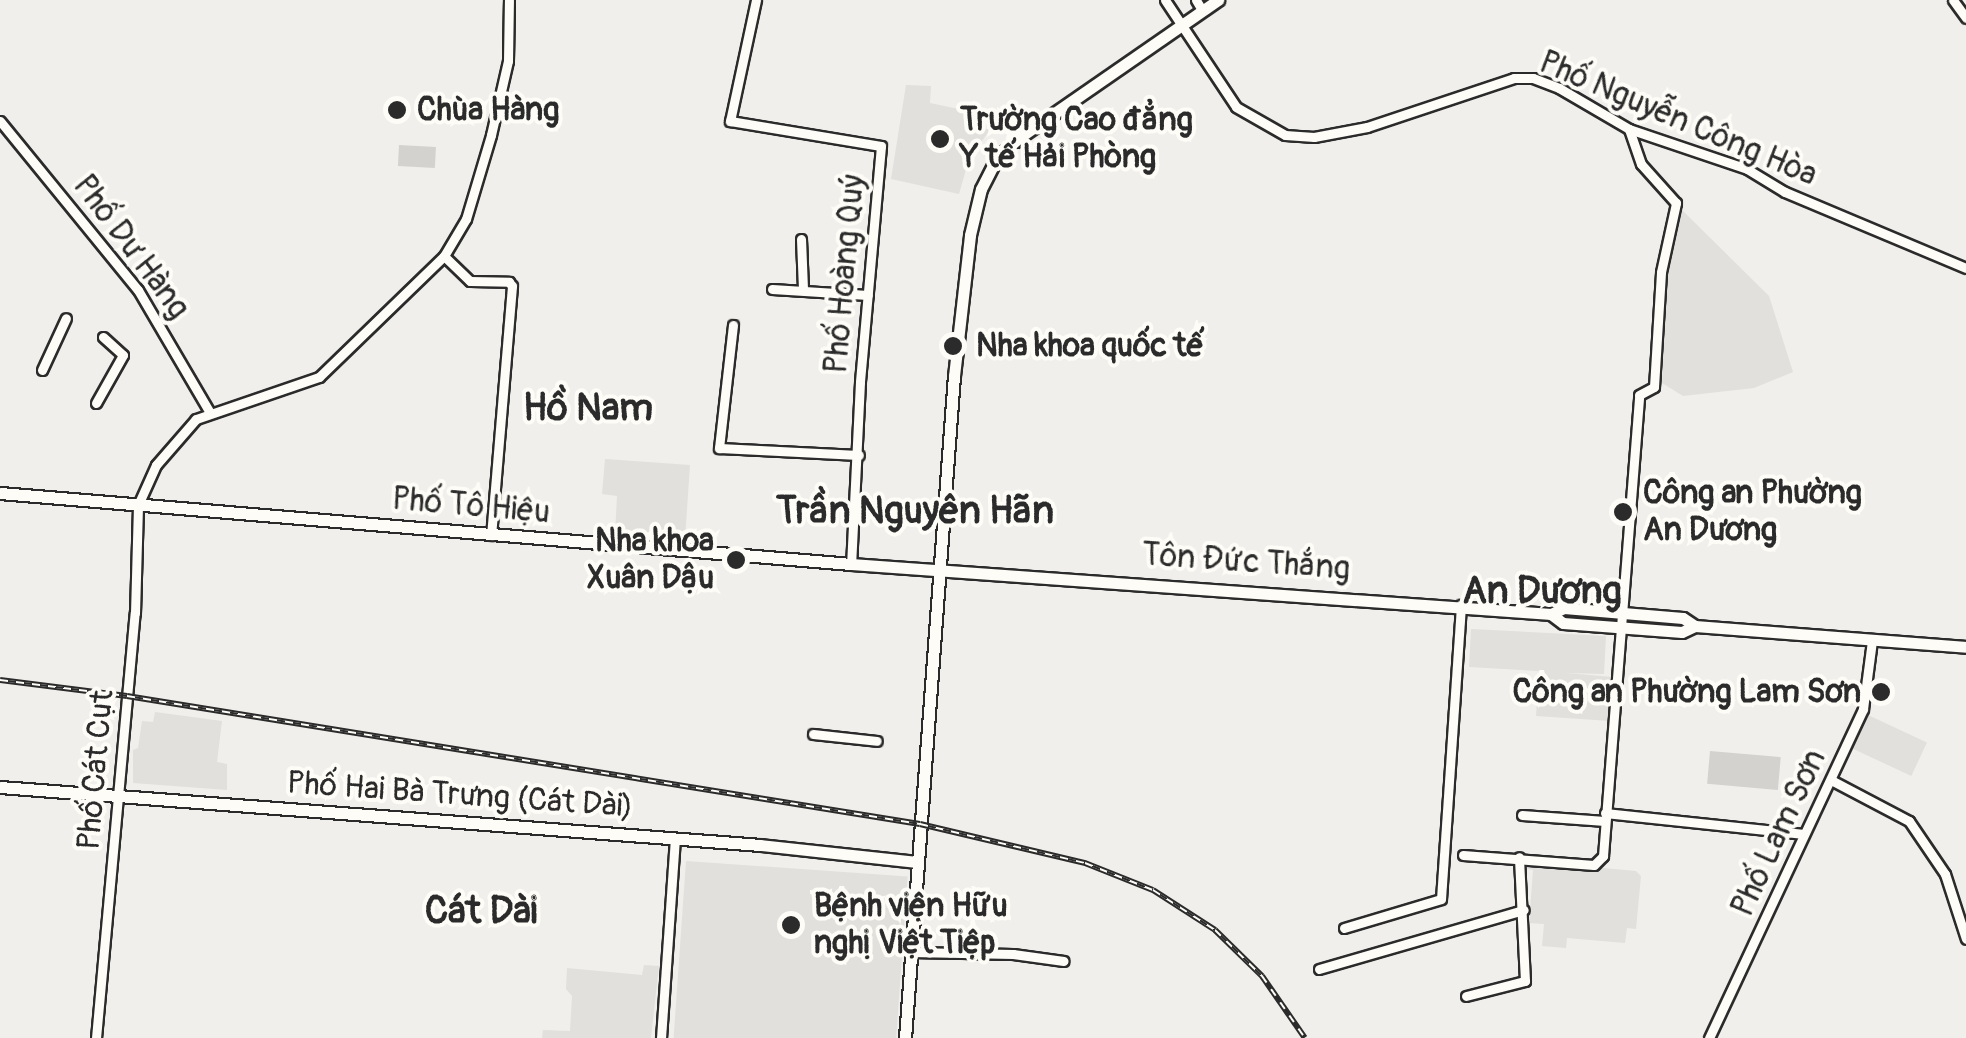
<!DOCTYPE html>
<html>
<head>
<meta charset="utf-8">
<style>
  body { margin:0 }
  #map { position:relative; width:1966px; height:1038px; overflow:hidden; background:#f0efeb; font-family:Pangolin,sans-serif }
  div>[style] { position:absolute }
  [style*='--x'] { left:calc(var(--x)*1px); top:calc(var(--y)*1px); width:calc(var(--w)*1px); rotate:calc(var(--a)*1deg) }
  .built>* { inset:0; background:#e1e0dc; transform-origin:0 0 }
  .green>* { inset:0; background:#d3d2cf; transform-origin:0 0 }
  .roads { filter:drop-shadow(2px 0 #2b2b2b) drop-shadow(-2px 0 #2b2b2b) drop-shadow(0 2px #2b2b2b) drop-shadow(0 -2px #2b2b2b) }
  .minor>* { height:9px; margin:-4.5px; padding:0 4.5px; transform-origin:4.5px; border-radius:4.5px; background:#fdfcf7 }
  .major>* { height:11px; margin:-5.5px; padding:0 5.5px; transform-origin:5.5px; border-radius:5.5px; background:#fdfcf7 }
  .rail>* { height:6px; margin-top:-3px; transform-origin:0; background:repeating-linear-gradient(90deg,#fdfcf7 0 8px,#2b2b2b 0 16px); box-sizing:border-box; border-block:2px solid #2b2b2b }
  .dots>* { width:28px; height:28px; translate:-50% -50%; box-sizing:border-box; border:5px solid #fdfcf7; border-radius:50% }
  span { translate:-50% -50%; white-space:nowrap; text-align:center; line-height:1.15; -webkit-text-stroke:8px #fdfcf7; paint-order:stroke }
  .poi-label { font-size:32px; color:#2b2b2b; font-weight:700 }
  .left { translate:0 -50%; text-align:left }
  .right { translate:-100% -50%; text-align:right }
  .street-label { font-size:32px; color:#2b2b2b }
  .quarter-label { font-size:38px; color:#2b2b2b; font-weight:700 }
</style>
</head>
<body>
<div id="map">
  <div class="built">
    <i style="clip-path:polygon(906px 85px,931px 86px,930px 103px,973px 112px,981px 110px,997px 120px,969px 159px,959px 194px,891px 179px)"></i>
    <i style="clip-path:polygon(1678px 206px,1769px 296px,1793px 372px,1754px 388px,1683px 396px,1662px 383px,1667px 254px)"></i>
    <i style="clip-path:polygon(605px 459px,690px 465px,685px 539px,615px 534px,617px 496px,602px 494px)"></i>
    <i style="clip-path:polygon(1471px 629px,1606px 636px,1604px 674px,1566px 673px,1613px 677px,1610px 721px,1536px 716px,1539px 671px,1469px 667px)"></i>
    <i style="clip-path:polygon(155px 712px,222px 721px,217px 762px,227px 764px,227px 790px,133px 783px,133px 750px,138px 748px,142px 721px,153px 722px)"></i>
    <i style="left:1868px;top:715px;width:65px;height:37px;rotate:25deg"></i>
    <i style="left:686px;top:861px;width:222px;height:178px;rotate:4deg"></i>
    <i style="clip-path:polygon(1528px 861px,1636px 871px,1641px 876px,1636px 929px,1627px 928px,1625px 943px,1567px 938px,1566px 948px,1542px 946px,1544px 924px,1529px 923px,1533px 870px,1527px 869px)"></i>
    <i style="clip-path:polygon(644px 965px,659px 966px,651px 1038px,542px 1038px,543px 1030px,570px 1031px,572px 996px,566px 989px,567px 968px,642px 975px)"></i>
  </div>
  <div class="green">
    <i style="left:399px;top:145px;width:37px;height:21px;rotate:3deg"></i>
    <i style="left:1710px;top:751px;width:71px;height:33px;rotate:5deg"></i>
  </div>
  <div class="roads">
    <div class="minor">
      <i style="--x:756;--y:0;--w:124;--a:102.1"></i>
      <i style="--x:730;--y:121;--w:153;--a:9.4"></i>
      <i style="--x:881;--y:146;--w:237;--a:95.1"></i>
      <i style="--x:860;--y:382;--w:182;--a:92.8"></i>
      <i style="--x:1165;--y:0;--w:128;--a:56.4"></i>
      <i style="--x:1236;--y:107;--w:56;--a:29.7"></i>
      <i style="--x:1285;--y:135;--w:29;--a:4"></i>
      <i style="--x:1314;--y:137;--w:54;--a:-10.7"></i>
      <i style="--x:1367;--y:127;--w:155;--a:-18.4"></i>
      <i style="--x:1514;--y:78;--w:19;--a:0"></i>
      <i style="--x:1533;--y:78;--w:28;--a:21"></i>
      <i style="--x:1559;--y:88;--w:81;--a:30.4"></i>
      <i style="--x:1629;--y:129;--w:125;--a:18.7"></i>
      <i style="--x:1747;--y:169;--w:44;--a:31.2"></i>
      <i style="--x:1785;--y:192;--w:196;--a:22.8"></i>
      <i style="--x:1196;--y:0;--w:12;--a:59"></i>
      <i style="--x:1953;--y:0;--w:22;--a:54"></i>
      <i style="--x:0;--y:121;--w:218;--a:50.8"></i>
      <i style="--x:138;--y:290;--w:140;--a:59.6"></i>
      <i style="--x:801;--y:239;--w:50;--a:87.7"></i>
      <i style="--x:444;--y:256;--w:36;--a:44"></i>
      <i style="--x:470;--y:281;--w:39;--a:1"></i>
      <i style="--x:509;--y:282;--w:5;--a:53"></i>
      <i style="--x:512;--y:286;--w:250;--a:94.8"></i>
      <i style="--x:772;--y:289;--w:96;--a:3.6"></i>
      <i style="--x:733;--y:325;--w:124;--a:96.5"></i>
      <i style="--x:719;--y:448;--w:140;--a:2.9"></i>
      <i style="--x:42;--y:370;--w:57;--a:-65.2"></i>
      <i style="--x:96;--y:403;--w:55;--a:-60.6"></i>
      <i style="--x:123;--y:355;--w:27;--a:-138"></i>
      <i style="--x:813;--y:734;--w:64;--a:6.2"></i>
      <i style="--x:1831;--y:780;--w:88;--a:27.7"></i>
      <i style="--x:1909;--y:821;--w:64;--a:55.8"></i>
      <i style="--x:1945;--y:874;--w:68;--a:72.1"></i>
      <i style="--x:1605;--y:813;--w:200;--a:6"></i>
      <i style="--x:1522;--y:815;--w:83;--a:4.1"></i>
      <i style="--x:1463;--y:855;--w:131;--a:4.4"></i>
      <i style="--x:1594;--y:865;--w:13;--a:-45"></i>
      <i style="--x:1603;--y:856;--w:462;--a:-85.5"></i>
      <i style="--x:1639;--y:395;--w:17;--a:-28"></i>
      <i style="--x:1654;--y:387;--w:115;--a:-86.5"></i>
      <i style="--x:1661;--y:272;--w:71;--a:-77.7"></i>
      <i style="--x:1676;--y:203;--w:52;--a:-131.9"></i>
      <i style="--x:1641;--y:164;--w:37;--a:-109"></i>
      <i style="--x:1344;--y:928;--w:101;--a:-16.6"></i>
      <i style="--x:1441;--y:899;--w:295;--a:-86.1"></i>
      <i style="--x:910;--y:952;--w:103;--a:1.1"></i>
      <i style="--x:1013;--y:954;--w:51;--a:7.8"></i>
      <i style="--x:1319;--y:969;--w:213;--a:-16.1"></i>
      <i style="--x:1466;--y:996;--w:61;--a:-14.3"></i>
      <i style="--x:1525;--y:981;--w:124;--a:-92.8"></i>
      <i style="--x:96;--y:1038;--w:427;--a:-84.8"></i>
      <i style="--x:135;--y:613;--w:108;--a:-88.4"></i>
      <i style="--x:138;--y:505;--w:44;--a:-65.8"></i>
      <i style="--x:156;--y:465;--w:61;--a:-49"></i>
      <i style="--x:196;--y:419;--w:130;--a:-18.9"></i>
      <i style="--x:319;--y:377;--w:174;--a:-44.1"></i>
      <i style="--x:444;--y:256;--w:43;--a:-59.3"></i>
      <i style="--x:466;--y:219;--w:88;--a:-73.4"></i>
      <i style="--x:491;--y:135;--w:76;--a:-77.1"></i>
      <i style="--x:508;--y:61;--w:61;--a:-89.1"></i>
      <i style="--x:661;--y:1038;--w:199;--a:-86"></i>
      <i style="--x:1709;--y:1038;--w:363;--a:-64.9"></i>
      <i style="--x:1863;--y:709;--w:69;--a:-82.5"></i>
    </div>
    <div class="major">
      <i style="--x:0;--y:493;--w:854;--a:4.77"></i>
      <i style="--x:851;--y:564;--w:702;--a:4.09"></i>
      <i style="--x:1551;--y:614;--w:14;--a:-25"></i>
      <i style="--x:1564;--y:608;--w:119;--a:4.8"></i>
      <i style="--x:1683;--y:618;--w:14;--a:34"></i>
      <i style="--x:1695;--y:626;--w:272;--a:4.4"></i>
      <i style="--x:1551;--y:614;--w:15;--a:37"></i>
      <i style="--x:1563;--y:623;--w:119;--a:4.3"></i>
      <i style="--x:1682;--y:632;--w:14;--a:-25"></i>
      <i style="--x:0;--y:787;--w:762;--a:4.36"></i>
      <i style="--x:760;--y:845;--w:157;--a:6.2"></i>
      <i style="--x:905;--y:1038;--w:664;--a:-85.77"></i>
      <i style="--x:954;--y:376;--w:142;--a:-83.5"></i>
      <i style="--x:970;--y:235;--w:47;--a:-76.6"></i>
      <i style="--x:981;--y:189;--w:34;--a:-63"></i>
      <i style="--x:996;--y:159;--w:33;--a:-43"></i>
      <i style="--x:1020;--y:137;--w:241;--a:-34.7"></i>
    </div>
  </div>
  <div class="rail">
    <i style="--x:0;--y:680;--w:128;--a:7.2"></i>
    <i style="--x:127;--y:696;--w:803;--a:9.17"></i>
    <i style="--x:920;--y:824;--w:170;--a:13.3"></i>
    <i style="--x:1085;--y:863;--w:73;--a:21.7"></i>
    <i style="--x:1153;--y:890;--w:74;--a:32.8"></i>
    <i style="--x:1215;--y:930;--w:66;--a:44.4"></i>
    <i style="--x:1262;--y:976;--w:75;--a:55.3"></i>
  </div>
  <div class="dots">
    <i style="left:397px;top:110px;background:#2b2b2b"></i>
    <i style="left:940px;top:139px;background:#2b2b2b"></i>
    <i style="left:953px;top:346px;background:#2b2b2b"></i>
    <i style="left:1623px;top:512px;background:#2b2b2b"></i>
    <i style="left:736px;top:560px;background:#2b2b2b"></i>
    <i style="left:1881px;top:692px;background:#2b2b2b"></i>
    <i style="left:791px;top:925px;background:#2b2b2b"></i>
  </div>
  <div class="poi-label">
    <span class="left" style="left:417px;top:110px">Chùa Hàng</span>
    <span class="left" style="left:960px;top:139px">Trường Cao đẳng<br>Y tế Hải Phòng</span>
    <span class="left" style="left:976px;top:346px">Nha khoa quốc tế</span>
    <span class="left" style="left:1643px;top:512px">Công an Phường<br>An Dương</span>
    <span class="right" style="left:714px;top:560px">Nha khoa<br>Xuân Dậu</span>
    <span class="right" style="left:1861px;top:692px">Công an Phường Lam Sơn</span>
    <span class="left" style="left:814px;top:925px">Bệnh viện Hữu<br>nghị Việt Tiệp</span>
  </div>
  <div class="street-label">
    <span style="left:1678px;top:119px;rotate:23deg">Phố Nguyễn Công Hòa</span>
    <span style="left:131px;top:247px;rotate:53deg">Phố Dư Hàng</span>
    <span style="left:845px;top:274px;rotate:-85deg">Phố Hoàng Quý</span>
    <span style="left:471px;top:506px;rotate:5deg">Phố Tô Hiệu</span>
    <span style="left:1246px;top:562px;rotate:4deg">Tôn Đức Thắng</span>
    <span style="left:96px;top:770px;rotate:-85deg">Phố Cát Cụt</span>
    <span style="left:460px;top:795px;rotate:4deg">Phố Hai Bà Trưng (Cát Dài)</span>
    <span style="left:1779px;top:833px;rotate:-65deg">Phố Lam Sơn</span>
  </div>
  <div class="quarter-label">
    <span style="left:588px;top:409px">Hồ Nam</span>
    <span style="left:915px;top:512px">Trần Nguyên Hãn</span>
    <span style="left:1542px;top:592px">An Dương</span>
    <span style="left:481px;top:912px">Cát Dài</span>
  </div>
</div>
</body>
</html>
